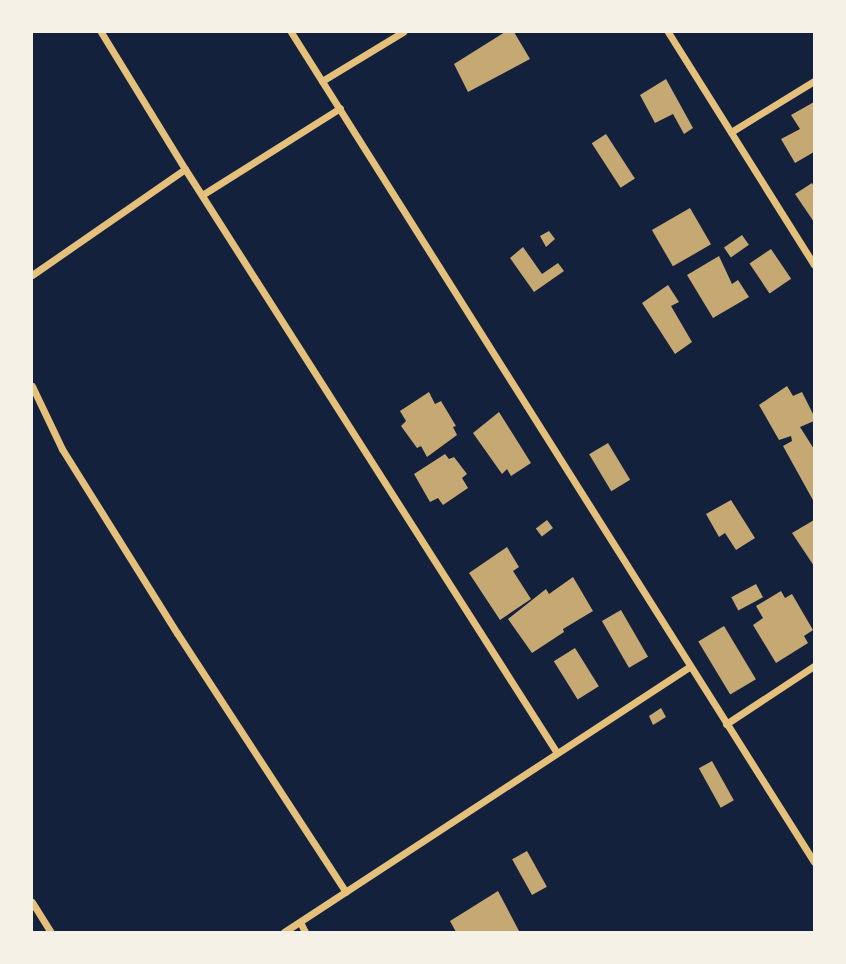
<!DOCTYPE html>
<html>
<head>
<meta charset="utf-8">
<style>
  body { margin:0 }
  #map { position:relative; width:846px; height:964px; overflow:hidden; background:#14213d; font-family:"Open Sans",sans-serif }
  div>[style] { position:absolute }
  [style*='--x'] { left:calc(var(--x)*1px); top:calc(var(--y)*1px); width:calc(var(--w)*1px); rotate:calc(var(--a)*1deg) }
  .building>* { inset:0; background:#c6a872; transform-origin:0 0 }
  .minor>* { height:7px; margin:-3.5px; padding:0 3.5px; transform-origin:3.5px; border-radius:3.5px; background:#e5c07b }
  span { translate:-50% -50%; white-space:nowrap; text-align:center; line-height:1.15; -webkit-text-stroke:5px #f6f1e7; paint-order:stroke }
  .frame { position:absolute; inset:0; border:33px solid #f6f1e7; pointer-events:none }
</style>
</head>
<body>
<div id="map">
  <div class="building">
    <i style="clip-path:polygon(505px 32px,514px 32px,530px 59px,468px 92px,454px 64px)"></i>
    <i style="clip-path:polygon(666px 79px,693px 128px,684px 134px,673px 114px,655px 123px,640px 95px)"></i>
    <i style="clip-path:polygon(814px 102px,814px 152px,795px 163px,781px 139px,800px 129px,791px 115px)"></i>
    <i style="left:606px;top:134px;width:53px;height:17px;rotate:57deg"></i>
    <i style="clip-path:polygon(812px 183px,814px 187px,814px 222px,795px 194px)"></i>
    <i style="left:690px;top:208px;width:42px;height:44px;rotate:60deg"></i>
    <i style="clip-path:polygon(549px 231px,555px 239px,546px 247px,540px 236px)"></i>
    <i style="left:742px;top:235px;width:12px;height:22px;rotate:55deg"></i>
    <i style="clip-path:polygon(523px 247px,542px 274px,558px 263px,564px 271px,534px 292px,510px 258px)"></i>
    <i style="left:771px;top:249px;width:36px;height:26px;rotate:56deg"></i>
    <i style="clip-path:polygon(719px 256px,732px 284px,738px 280px,749px 297px,713px 318px,687px 275px)"></i>
    <i style="clip-path:polygon(668px 285px,679px 302px,671px 306px,692px 342px,675px 354px,642px 303px)"></i>
    <i style="clip-path:polygon(787px 386px,793px 396px,802px 392px,814px 416px,814px 421px,800px 427px,814px 449px,814px 502px,783px 446px,792px 441px,791px 436px,779px 440px,759px 405px)"></i>
    <i style="clip-path:polygon(429px 392px,435px 404px,441px 401px,456px 426px,453px 427px,457px 435px,427px 457px,421px 446px,417px 448px,401px 426px,406px 421px,400px 411px)"></i>
    <i style="clip-path:polygon(499px 412px,531px 463px,511px 476px,507px 469px,502px 474px,473px 433px)"></i>
    <i style="left:608px;top:443px;width:43px;height:22px;rotate:59deg"></i>
    <i style="clip-path:polygon(445px 454px,449px 459px,454px 457px,467px 474px,462px 478px,468px 488px,443px 505px,438px 498px,430px 502px,414px 474px)"></i>
    <i style="clip-path:polygon(731px 500px,755px 538px,736px 550px,725px 533px,719px 537px,706px 514px)"></i>
    <i style="left:547px;top:520px;width:10px;height:14px;rotate:53deg"></i>
    <i style="clip-path:polygon(814px 520px,814px 566px,792px 533px)"></i>
    <i style="clip-path:polygon(507px 547px,519px 567px,513px 571px,531px 599px,500px 620px,469px 573px)"></i>
    <i style="clip-path:polygon(573px 577px,593px 611px,563px 629px,564px 632px,532px 653px,508px 619px,546px 589px,549px 594px)"></i>
    <i style="left:756px;top:584px;width:15px;height:28px;rotate:62deg"></i>
    <i style="clip-path:polygon(781px 591px,785px 598px,792px 594px,813px 630px,804px 636px,808px 643px,776px 663px,753px 625px,763px 618px,756px 606px)"></i>
    <i style="left:621px;top:610px;width:54px;height:22px;rotate:60deg"></i>
    <i style="left:724px;top:626px;width:62px;height:30px;rotate:59deg"></i>
    <i style="left:575px;top:648px;width:45px;height:25px;rotate:58deg"></i>
    <i style="clip-path:polygon(661px 708px,666px 717px,653px 725px,649px 716px)"></i>
    <i style="left:712px;top:761px;width:45px;height:15px;rotate:61deg"></i>
    <i style="left:527px;top:851px;width:41px;height:17px;rotate:61deg"></i>
    <i style="clip-path:polygon(498px 891px,519px 931px,456px 932px,450px 921px)"></i>
  </div>
  <div class="minor">
    <i style="--x:101;--y:32;--w:161;--a:58.5"></i>
    <i style="--x:185;--y:169;--w:692;--a:57.5"></i>
    <i style="--x:291;--y:32;--w:981;--a:57.78"></i>
    <i style="--x:668;--y:32;--w:275;--a:57.9"></i>
    <i style="--x:322;--y:81;--w:95;--a:-31.2"></i>
    <i style="--x:731;--y:132;--w:97;--a:-31.6"></i>
    <i style="--x:202;--y:195;--w:163;--a:-32.2"></i>
    <i style="--x:32;--y:275;--w:186;--a:-34.7"></i>
    <i style="--x:32;--y:386;--w:70;--a:64.5"></i>
    <i style="--x:62;--y:449;--w:217;--a:58"></i>
    <i style="--x:177;--y:633;--w:309;--a:56.9"></i>
    <i style="--x:726;--y:724;--w:105;--a:-33.4"></i>
    <i style="--x:32;--y:902;--w:36;--a:58"></i>
    <i style="--x:300;--y:922;--w:11;--a:63"></i>
    <i style="--x:284;--y:932;--w:484;--a:-33.2"></i>
  </div>
  <div class="frame"></div>
</div>
</body>
</html>
